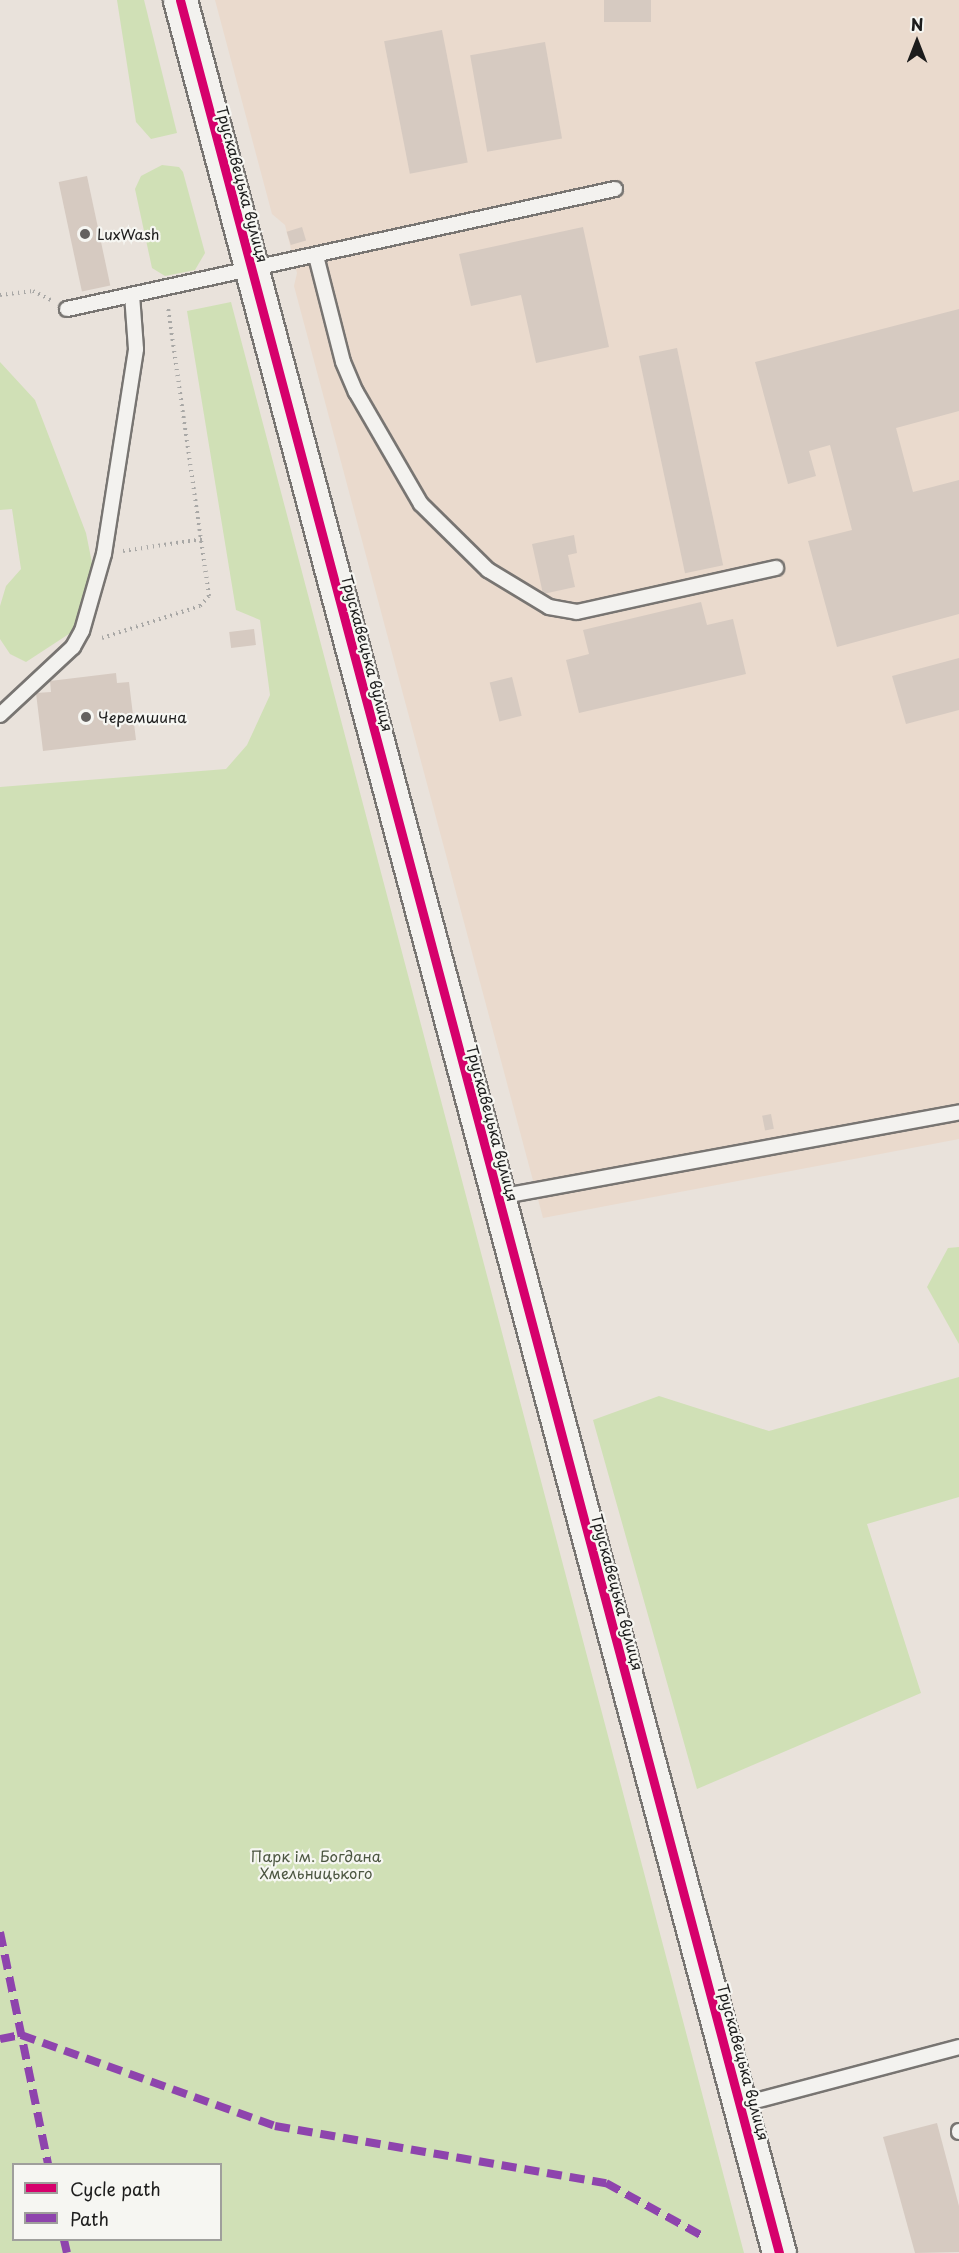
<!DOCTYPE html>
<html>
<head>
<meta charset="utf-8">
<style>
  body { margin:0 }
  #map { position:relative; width:959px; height:2253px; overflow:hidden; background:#e9e2db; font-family:"Playpen Sans",sans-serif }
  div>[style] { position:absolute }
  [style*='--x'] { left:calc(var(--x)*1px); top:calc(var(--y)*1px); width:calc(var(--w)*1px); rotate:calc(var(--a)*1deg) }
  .built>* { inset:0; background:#eadacd }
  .green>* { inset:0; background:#d0e0b6 }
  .building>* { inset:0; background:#d6cac1; transform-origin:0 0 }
  .path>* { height:4px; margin-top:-2px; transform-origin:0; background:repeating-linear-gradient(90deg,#a9a8a6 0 1.5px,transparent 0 6px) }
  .roads { filter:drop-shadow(2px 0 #787572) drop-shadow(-2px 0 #787572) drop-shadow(0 2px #787572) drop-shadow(0 -2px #787572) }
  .lane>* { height:14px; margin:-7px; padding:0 7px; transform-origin:7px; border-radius:7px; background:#f3f2ef }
  .secondary>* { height:33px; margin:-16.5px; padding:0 16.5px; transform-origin:16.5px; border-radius:16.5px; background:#f3f2ef }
  .quiet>* { height:8px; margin-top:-4px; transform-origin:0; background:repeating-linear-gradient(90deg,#8e44ad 0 15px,transparent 0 23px) }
  .cycleway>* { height:9px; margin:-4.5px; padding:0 4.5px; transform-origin:4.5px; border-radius:4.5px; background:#d6006c }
  .dots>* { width:16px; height:16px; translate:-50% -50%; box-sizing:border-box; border:3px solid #f6f6f2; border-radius:50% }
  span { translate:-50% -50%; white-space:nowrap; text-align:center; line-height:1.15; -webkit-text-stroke:4.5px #f6f6f2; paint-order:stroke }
  .street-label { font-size:15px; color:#1c1c1c }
  .poi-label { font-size:15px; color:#1c1c1c }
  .left { translate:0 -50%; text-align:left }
  .park-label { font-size:15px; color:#4c5641 }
  .legend { position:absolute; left:12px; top:2163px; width:210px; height:78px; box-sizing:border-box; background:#f6f6f2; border:2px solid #9f9f9c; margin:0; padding:8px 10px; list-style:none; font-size:18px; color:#1c1c1c }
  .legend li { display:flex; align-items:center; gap:12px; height:30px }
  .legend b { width:30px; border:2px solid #9f9f9c }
  .north { position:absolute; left:887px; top:12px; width:60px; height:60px; -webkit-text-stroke:4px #f6f6f2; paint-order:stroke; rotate:0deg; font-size:16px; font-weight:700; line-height:24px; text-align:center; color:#1c1c1c }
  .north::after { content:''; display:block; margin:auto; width:21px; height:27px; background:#1c1c1c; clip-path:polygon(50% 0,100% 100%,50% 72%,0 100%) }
</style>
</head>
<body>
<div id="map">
  <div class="built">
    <i style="clip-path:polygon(215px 0,959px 0,959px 1139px,543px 1218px,294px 286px,297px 273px,285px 225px,272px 214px)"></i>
  </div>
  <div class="green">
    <i style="clip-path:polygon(117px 0,144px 0,177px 133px,151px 139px,136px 122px)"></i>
    <i style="clip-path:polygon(162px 165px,179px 167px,183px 172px,205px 253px,195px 270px,165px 276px,152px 268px,135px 189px,141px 176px)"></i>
    <i style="clip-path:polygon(evenodd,231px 302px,744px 2253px,0 2253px,0 787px,226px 769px,247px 745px,270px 695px,260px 620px,236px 610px,187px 311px,231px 302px,14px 2164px,220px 2164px,220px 2240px,14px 2240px,14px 2164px)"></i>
    <i style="clip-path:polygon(0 362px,35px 400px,86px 533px,93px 568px,75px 630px,26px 662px,10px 654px,0 639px,0 606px,6px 586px,21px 569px,12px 509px,0 510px)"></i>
    <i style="clip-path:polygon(959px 1247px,959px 1344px,927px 1287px,948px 1248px)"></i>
    <i style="clip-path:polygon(959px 1377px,959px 1497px,867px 1524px,921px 1693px,697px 1789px,593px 1420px,659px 1396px,769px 1431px)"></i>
  </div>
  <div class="building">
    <i style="left:604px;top:0;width:47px;height:22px"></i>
    <i style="left:442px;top:30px;width:135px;height:59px;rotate:79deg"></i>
    <i style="left:545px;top:42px;width:98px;height:76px;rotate:80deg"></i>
    <i style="left:87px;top:176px;width:112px;height:29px;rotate:78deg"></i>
    <i style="left:302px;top:227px;width:14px;height:16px;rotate:73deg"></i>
    <i style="clip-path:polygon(583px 227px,609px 347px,536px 363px,521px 295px,471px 306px,459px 254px)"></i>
    <i style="clip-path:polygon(959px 309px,959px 411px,896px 428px,913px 492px,959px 480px,959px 614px,837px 647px,808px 541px,852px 530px,830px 445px,809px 451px,816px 476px,788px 484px,755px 362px)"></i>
    <i style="left:677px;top:348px;width:222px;height:39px;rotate:78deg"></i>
    <i style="clip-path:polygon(574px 535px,577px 553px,568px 555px,575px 587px,543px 594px,532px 544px)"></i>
    <i style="clip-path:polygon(701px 602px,707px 625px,733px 619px,746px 674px,579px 713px,566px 660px,589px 654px,583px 630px)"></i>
    <i style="left:254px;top:629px;width:16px;height:25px;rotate:83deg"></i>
    <i style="clip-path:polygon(959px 658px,959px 710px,906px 724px,892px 676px)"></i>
    <i style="clip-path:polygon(116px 673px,117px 683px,129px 682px,136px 740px,43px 751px,36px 693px,51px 692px,50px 681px)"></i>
    <i style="left:512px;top:677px;width:40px;height:23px;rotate:76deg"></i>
    <i style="left:771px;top:1114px;width:15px;height:9px;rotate:79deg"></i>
    <i style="clip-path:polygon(937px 2123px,959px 2206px,959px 2252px,915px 2253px,883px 2137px)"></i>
  </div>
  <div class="path">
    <i style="--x:0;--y:295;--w:33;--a:-7"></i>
    <i style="--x:33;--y:291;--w:20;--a:27"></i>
    <i style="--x:123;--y:551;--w:81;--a:-8.5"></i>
    <i style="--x:102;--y:638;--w:103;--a:-18.1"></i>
    <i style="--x:200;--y:606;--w:13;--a:-48"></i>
    <i style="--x:209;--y:596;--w:291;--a:-98.1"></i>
  </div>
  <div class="roads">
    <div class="lane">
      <i style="--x:316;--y:256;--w:109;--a:75.7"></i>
      <i style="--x:343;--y:362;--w:33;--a:67"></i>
      <i style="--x:356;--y:392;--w:129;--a:59.9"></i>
      <i style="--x:421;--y:504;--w:94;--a:44.6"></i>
      <i style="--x:488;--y:570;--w:71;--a:31.2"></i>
      <i style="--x:549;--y:607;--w:28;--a:10"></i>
      <i style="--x:577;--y:612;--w:204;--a:-12.5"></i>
      <i style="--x:67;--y:309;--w:561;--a:-12.35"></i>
      <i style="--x:0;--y:715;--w:100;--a:-43"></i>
      <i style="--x:73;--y:647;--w:18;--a:-61"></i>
      <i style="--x:82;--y:631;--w:80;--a:-74.1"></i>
      <i style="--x:104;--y:554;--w:207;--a:-81.1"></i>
      <i style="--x:136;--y:349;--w:54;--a:-94.2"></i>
      <i style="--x:498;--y:1197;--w:469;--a:-10.4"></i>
      <i style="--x:740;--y:2105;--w:227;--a:-14.8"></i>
      <i style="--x:959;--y:2131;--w:1;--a:90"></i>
    </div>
    <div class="secondary">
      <i style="--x:180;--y:0;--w:2331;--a:75.11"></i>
    </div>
  </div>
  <div class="quiet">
    <i style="--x:0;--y:1932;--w:237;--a:78.3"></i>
    <i style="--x:0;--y:2039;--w:21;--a:-11"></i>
    <i style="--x:21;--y:2035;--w:270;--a:19.7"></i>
    <i style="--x:275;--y:2126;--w:336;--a:9.8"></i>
    <i style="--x:606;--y:2183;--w:114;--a:28.8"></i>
    <i style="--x:64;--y:2240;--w:13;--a:77"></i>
  </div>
  <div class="cycleway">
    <i style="--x:180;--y:0;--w:2331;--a:75.11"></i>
  </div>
  <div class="dots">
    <i style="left:85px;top:234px;background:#64615f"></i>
    <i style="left:86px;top:717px;background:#64615f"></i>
  </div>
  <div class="street-label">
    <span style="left:243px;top:184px;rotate:75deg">Трускавецька вулиця</span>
    <span style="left:368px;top:653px;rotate:75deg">Трускавецька вулиця</span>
    <span style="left:493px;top:1123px;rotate:75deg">Трускавецька вулиця</span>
    <span style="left:618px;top:1592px;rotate:75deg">Трускавецька вулиця</span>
    <span style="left:744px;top:2062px;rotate:75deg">Трускавецька вулиця</span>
  </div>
  <div class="poi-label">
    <span class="left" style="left:97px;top:234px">LuxWash</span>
    <span class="left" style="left:98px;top:717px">Черемшина</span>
  </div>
  <div class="park-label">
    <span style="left:316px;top:1864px">Парк ім. Богдана<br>Хмельницького</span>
  </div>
  <ul class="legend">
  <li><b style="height:8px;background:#d6006c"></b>Cycle path</li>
  <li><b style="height:8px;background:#8e44ad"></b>Path</li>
  </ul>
  <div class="north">N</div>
</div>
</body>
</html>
